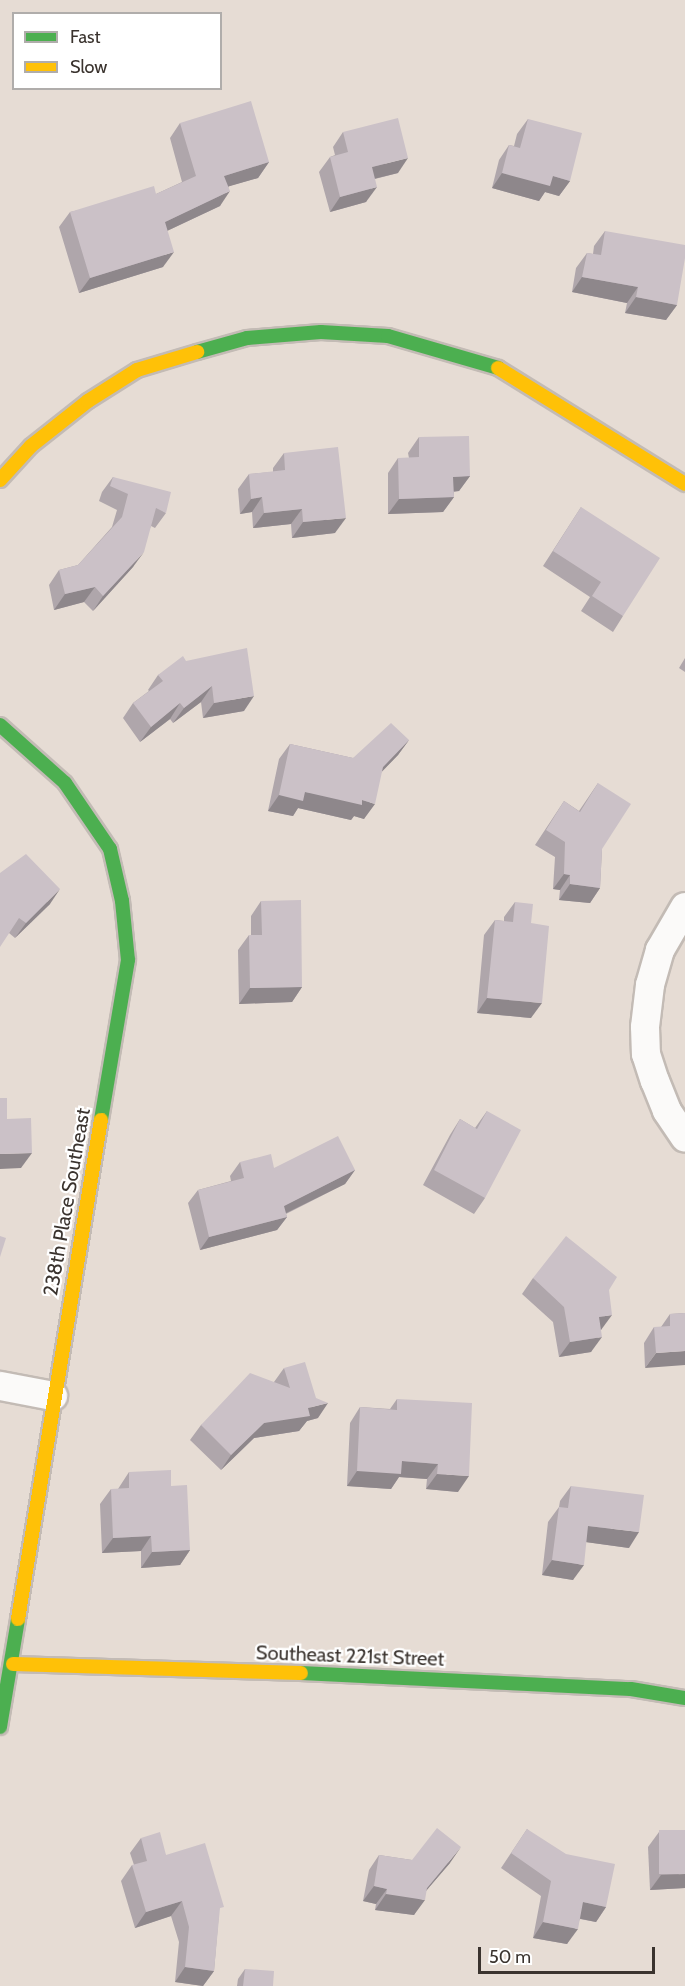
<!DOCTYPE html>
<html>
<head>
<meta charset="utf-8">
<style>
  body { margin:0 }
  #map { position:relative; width:685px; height:1986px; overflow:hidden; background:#e6dcd4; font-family:Cabin,sans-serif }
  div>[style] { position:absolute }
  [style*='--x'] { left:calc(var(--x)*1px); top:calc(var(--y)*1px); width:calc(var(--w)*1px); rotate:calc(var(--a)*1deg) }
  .roads { filter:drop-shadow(2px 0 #c3bbb5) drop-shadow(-2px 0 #c3bbb5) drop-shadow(0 2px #c3bbb5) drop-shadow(0 -2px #c3bbb5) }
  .street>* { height:28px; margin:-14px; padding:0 14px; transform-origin:14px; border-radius:14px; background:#fbfaf9 }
  .fast>* { height:14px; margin:-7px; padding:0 7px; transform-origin:7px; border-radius:7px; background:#4caf50 }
  .slow>* { height:14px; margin:-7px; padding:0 7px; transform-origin:7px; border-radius:7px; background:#ffc107 }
  .wall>* { inset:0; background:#afa6ab }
  .shaded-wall>* { inset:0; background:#8e878b }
  .building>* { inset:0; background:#cbc1c7; transform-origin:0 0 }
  span { translate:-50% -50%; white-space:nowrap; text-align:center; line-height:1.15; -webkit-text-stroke:4.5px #fff; paint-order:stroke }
  .street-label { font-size:20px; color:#3a332e }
  .legend { position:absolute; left:12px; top:12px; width:210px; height:78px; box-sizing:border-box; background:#fff; border:2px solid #b0adab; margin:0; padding:8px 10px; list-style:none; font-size:18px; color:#3a332e }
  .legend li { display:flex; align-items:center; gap:12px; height:30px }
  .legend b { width:30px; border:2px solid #b0adab }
  .scale { position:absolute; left:478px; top:1947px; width:177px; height:27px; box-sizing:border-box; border:3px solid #3a332e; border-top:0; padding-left:8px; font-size:18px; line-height:21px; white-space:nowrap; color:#3a332e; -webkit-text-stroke:4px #fff; paint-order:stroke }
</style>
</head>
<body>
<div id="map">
  <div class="roads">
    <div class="street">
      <i style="--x:685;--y:907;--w:50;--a:120.2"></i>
      <i style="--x:660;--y:950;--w:36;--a:106"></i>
      <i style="--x:650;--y:985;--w:42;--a:96.8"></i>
      <i style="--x:645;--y:1027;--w:27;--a:88"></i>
      <i style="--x:646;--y:1054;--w:28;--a:72"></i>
      <i style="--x:655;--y:1081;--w:32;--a:68"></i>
      <i style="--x:667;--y:1111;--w:32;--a:56"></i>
      <i style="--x:0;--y:1386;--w:54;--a:10.7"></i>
    </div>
    <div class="fast">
      <i style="--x:197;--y:352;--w:52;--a:-15.6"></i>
      <i style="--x:247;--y:338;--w:74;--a:-4.6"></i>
      <i style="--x:321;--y:332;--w:67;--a:3.4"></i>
      <i style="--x:388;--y:336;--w:115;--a:16.2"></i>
      <i style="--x:0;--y:725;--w:87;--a:41.7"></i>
      <i style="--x:65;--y:783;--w:80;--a:55.7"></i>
      <i style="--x:110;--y:849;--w:53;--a:77"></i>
      <i style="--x:122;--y:901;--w:59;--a:84.2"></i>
      <i style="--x:128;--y:960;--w:162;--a:99.6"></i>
      <i style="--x:301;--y:1673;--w:330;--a:2.8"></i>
      <i style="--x:631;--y:1689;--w:55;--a:9.5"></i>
      <i style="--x:0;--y:1727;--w:109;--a:-80.5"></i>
    </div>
    <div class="slow">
      <i style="--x:498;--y:368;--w:220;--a:31.8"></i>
      <i style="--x:0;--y:480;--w:46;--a:-47.6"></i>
      <i style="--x:31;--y:446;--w:73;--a:-38.3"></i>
      <i style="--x:88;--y:401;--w:58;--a:-32.3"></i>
      <i style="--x:137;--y:370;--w:63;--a:-16.7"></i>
      <i style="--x:18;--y:1619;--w:506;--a:-80.56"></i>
      <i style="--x:13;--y:1664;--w:288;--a:1.8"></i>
    </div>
  </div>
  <div class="wall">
    <i style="clip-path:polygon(528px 119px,570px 181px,559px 196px,545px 192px,539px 201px,492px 188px,499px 160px,509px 145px,514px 146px,517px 134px)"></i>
    <i style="clip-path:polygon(180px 123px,269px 162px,258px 178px,229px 186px,220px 206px,167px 231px,163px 267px,79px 293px,59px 227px,70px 212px,156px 194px,182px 182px,170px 138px)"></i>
    <i style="clip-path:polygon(343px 132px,398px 173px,375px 179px,366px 202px,330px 212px,319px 172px,330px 157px,335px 155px,333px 147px)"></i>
    <i style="clip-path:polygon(605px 231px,677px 305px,666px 320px,625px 313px,627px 303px,572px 292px,576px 268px,587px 253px,593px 254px,594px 246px)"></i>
    <i style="clip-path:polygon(419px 437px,470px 476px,459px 491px,454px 492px,454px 497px,443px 512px,388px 514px,388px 473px,398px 458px,409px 458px,408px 453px)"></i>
    <i style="clip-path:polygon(284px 453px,335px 533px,292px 538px,291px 524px,253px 528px,252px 512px,240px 514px,238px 489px,249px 474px,273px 472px,273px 468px)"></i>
    <i style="clip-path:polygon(113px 477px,166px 513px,155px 528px,151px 526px,133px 567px,93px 611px,84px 602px,54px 610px,49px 585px,59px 570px,78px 565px,112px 527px,117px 510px,99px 501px,102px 492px)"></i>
    <i style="clip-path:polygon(581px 507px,623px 616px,613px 632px,581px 611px,590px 597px,543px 566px)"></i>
    <i style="clip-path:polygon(685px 658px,685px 672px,679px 668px)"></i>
    <i style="clip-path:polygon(186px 661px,244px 711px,203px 718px,201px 702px,173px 723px,170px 719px,140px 742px,123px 718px,133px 703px,149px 691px,148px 690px,158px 675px)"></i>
    <i style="clip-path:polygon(409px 740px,398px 755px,381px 772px,364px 819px,354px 816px,351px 820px,298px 808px,293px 816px,268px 811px,279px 759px,290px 744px,353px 758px)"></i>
    <i style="clip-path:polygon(598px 783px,602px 849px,600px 888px,590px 903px,559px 900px,560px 890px,553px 889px,555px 857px,535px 845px,564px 801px,579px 811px)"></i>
    <i style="clip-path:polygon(0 873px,50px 904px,15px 938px,9px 933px)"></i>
    <i style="clip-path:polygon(261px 901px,302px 987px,292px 1002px,239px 1004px,238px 950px,249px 935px,251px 935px,251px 916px)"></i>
    <i style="clip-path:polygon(515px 902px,531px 923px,531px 1018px,477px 1013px,484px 935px,495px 920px,504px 921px,504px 917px)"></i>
    <i style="clip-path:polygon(487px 1111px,485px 1198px,474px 1214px,423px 1185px,450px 1135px,460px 1119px,475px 1128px)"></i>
    <i style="clip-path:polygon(240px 1162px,274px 1168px,355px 1170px,345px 1184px,286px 1214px,287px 1217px,277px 1230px,200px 1250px,188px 1203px,198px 1190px,231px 1181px,230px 1176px)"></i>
    <i style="clip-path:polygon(533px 1278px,609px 1290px,601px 1330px,591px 1352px,559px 1357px,553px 1322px,522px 1294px)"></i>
    <i style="clip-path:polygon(685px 1313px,645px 1368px,644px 1343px,654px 1327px,661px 1327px,670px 1314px)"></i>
    <i style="clip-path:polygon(284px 1368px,318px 1418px,307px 1421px,299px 1431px,254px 1438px,221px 1470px,190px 1440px,201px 1425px,274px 1382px)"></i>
    <i style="clip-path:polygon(397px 1399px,458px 1492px,426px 1489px,427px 1479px,399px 1477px,391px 1489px,347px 1486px,350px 1423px,360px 1407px,390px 1409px)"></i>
    <i style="clip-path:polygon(129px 1472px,171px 1486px,190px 1550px,180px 1565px,141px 1568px,141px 1551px,102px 1553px,100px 1504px,111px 1489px,118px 1489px)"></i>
    <i style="clip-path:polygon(571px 1486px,629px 1548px,586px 1542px,573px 1580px,542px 1575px,548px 1522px,559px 1507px,560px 1501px)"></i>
    <i style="clip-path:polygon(527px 1829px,606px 1907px,596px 1922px,580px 1919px,567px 1944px,533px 1938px,541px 1896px,501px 1868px)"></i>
    <i style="clip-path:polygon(659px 1832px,685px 1888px,650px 1890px,648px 1847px)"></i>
    <i style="clip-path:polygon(141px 1838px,166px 1855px,219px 1913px,214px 1971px,203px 1986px,175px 1982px,179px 1942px,171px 1916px,135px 1928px,121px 1881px,132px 1865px,134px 1865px,130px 1853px)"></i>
    <i style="clip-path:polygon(379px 1855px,412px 1860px,450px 1863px,426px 1891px,414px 1915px,375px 1910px,376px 1904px,363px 1901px,369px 1870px)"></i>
    <i style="clip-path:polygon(245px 1969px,273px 1986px,237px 1986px,238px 1979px)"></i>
  </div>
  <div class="shaded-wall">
    <i style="clip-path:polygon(408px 158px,398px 173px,361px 182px,372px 167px)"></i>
    <i style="clip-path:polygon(269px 162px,258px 178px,213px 191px,224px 176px)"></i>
    <i style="clip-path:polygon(502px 173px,553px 176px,570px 181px,559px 196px,545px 192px,539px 201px,492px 188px)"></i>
    <i style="clip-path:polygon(377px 187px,366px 202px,330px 212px,340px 197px)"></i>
    <i style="clip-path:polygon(230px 191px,220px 206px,154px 237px,165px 222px)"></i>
    <i style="clip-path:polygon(174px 252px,163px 267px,79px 293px,90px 278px)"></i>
    <i style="clip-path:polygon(582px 277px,638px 287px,627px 303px,572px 292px)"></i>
    <i style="clip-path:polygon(636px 297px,677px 305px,666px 320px,625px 313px)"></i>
    <i style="clip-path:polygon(470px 476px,459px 491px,443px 492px,453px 477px)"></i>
    <i style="clip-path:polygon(262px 497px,252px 512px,240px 514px,251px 499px)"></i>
    <i style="clip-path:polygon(454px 497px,443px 512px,388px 514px,399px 499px)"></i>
    <i style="clip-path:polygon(302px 509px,291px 524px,253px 528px,264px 513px)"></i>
    <i style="clip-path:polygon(346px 518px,335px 533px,292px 538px,303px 522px)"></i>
    <i style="clip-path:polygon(144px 552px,133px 567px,93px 611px,103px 596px)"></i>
    <i style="clip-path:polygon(95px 587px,84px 602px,54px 610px,65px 594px)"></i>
    <i style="clip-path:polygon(212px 686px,201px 702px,173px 723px,184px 708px)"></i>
    <i style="clip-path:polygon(254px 696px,244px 711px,203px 718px,214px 703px)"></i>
    <i style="clip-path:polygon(180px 703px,170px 719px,140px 742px,151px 727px)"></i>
    <i style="clip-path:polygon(409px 740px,398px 755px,372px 782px,383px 767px)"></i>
    <i style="clip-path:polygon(305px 792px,362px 800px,375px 804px,364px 819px,354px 816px,351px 820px,298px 808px,293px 816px,268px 811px,279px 795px)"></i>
    <i style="clip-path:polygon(564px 874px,570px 875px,560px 890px,553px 889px)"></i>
    <i style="clip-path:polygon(570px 884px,600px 888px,590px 903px,559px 900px)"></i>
    <i style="clip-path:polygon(60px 889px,50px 904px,15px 938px,26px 923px)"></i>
    <i style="clip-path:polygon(302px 987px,292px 1002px,239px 1004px,250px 988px)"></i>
    <i style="clip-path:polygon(487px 998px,542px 1003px,531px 1018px,477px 1013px)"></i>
    <i style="clip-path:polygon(32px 1153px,21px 1168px,0 1169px,0 1154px)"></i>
    <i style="clip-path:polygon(355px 1170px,345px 1184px,274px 1219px,284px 1206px)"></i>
    <i style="clip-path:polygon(287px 1217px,277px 1230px,200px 1250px,209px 1237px)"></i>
    <i style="clip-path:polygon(612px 1315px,601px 1330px,588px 1332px,599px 1317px)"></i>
    <i style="clip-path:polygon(602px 1337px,591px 1352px,559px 1357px,570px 1342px)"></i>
    <i style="clip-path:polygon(685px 1351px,685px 1365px,645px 1368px,656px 1353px)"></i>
    <i style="clip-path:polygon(328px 1403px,318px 1418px,307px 1421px,299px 1431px,254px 1438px,221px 1470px,231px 1455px,264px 1423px,308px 1408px)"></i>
    <i style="clip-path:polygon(402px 1461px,438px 1464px,427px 1479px,399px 1477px,391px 1489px,347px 1486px,357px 1471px)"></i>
    <i style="clip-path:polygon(437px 1474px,469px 1476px,458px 1492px,426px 1489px)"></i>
    <i style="clip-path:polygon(588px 1526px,639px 1532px,629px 1548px,578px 1541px)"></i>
    <i style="clip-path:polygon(151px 1536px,141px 1551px,102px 1553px,113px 1538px)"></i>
    <i style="clip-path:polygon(190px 1550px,180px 1565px,141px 1568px,152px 1552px)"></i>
    <i style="clip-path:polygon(552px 1560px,584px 1565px,573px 1580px,542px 1575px)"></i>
    <i style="clip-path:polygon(461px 1847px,450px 1863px,419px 1899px,425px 1900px,414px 1915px,375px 1910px,386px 1894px,427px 1888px)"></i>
    <i style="clip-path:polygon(685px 1874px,685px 1888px,650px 1890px,661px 1875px)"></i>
    <i style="clip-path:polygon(374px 1886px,387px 1889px,376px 1904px,363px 1901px)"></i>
    <i style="clip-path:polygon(182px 1901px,171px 1916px,135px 1928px,146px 1912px)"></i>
    <i style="clip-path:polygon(583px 1902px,606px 1907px,596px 1922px,572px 1917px)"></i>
    <i style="clip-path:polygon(543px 1922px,578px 1929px,567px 1944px,533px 1938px)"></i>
    <i style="clip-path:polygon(185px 1967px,214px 1971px,203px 1986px,175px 1982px)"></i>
  </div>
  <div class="building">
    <i style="clip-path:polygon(251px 101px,269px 162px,224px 176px,230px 191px,165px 222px,174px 252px,90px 278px,70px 212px,154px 186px,156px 194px,196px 176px,180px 123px)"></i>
    <i style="clip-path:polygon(398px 118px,408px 158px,372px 167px,377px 187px,340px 197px,330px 157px,348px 152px,343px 132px)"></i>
    <i style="clip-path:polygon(528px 119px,582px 133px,570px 181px,553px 176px,550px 186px,502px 173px,509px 145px,520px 148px)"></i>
    <i style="clip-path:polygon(605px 231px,685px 245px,685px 258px,677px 305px,636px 297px,638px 287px,582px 277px,587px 253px,601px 255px)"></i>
    <i style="clip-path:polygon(469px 436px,470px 476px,453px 477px,454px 497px,399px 499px,398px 458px,419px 457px,419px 437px)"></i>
    <i style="clip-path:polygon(338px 447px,346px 518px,303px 522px,302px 509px,264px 513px,262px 497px,251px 499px,249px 474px,285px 470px,284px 453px)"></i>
    <i style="clip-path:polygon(113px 477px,171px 492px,166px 513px,156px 508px,144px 552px,103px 596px,95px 587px,65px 594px,59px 570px,78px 565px,122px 517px,128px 494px,110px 486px)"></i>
    <i style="clip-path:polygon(581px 507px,660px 558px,623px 616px,592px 596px,601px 582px,553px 551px)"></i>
    <i style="clip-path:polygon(247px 648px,254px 696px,214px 703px,212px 686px,184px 708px,180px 703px,151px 727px,133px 703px,163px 681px,158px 675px,183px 656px,186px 661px)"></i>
    <i style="clip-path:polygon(391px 723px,409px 740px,383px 767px,375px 804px,362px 800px,362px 805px,305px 792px,303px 801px,279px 795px,290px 744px,353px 758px)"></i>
    <i style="clip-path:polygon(598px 783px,631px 804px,602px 849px,600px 888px,570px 884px,570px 875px,564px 874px,565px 842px,546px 830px,564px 801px,580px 812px)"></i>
    <i style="clip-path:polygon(26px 854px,60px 889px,26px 923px,19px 918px,0 947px,0 873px)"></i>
    <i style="clip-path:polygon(301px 900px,302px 987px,250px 988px,249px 935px,262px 935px,261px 901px)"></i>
    <i style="clip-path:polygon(515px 902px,533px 904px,531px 923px,549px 926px,542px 1003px,487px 998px,495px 920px,513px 922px)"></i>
    <i style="clip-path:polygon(0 1098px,7px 1098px,7px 1119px,31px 1118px,32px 1153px,0 1154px)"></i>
    <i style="clip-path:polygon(487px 1111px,521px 1130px,485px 1198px,434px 1170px,460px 1119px,477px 1129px)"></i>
    <i style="clip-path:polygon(338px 1136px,355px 1170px,284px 1206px,287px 1217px,209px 1237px,198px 1190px,244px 1178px,240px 1162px,271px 1154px,274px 1168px)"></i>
    <i style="clip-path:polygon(0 1236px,6px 1238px,0 1257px)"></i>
    <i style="clip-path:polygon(566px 1236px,617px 1277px,609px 1290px,612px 1315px,599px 1317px,602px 1337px,570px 1342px,564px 1307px,533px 1278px)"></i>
    <i style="clip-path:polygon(685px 1313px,685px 1351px,656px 1353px,654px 1327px,670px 1326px,670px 1314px)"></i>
    <i style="clip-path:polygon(305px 1362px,316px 1398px,328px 1403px,308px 1408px,310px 1416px,264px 1423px,231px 1455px,201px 1425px,250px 1373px,290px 1388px,284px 1368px)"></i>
    <i style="clip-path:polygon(397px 1399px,472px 1403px,469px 1476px,437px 1474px,438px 1464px,402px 1461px,401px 1474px,357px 1471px,360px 1407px,397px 1410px)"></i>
    <i style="clip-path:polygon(171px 1470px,171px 1486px,187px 1485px,190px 1550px,152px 1552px,151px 1536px,113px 1538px,111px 1489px,129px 1488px,129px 1472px)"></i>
    <i style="clip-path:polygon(571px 1486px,644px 1495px,639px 1532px,588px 1526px,584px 1565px,552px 1560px,559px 1507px,568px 1508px)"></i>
    <i style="clip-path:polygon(437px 1828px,461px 1847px,427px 1888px,425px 1900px,386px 1894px,387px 1889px,374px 1886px,379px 1855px,412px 1860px)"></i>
    <i style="clip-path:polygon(527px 1829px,566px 1854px,615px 1864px,606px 1907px,583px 1902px,578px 1929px,543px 1922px,551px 1881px,511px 1853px)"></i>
    <i style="left:685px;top:1830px;width:44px;height:26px;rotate:90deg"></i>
    <i style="clip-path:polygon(160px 1832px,166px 1855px,205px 1843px,224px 1907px,220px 1908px,214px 1971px,185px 1967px,189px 1927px,182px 1901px,146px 1912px,132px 1865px,147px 1861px,141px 1838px)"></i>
    <i style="clip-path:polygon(245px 1969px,274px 1971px,273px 1986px,243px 1986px)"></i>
  </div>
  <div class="street-label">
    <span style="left:67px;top:1202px;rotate:-80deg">238th Place Southeast</span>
    <span style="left:350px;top:1656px;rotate:2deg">Southeast 221st Street</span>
  </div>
  <ul class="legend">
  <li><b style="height:8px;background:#4caf50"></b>Fast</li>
  <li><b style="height:8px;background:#ffc107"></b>Slow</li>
  </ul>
  <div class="scale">50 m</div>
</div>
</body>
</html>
